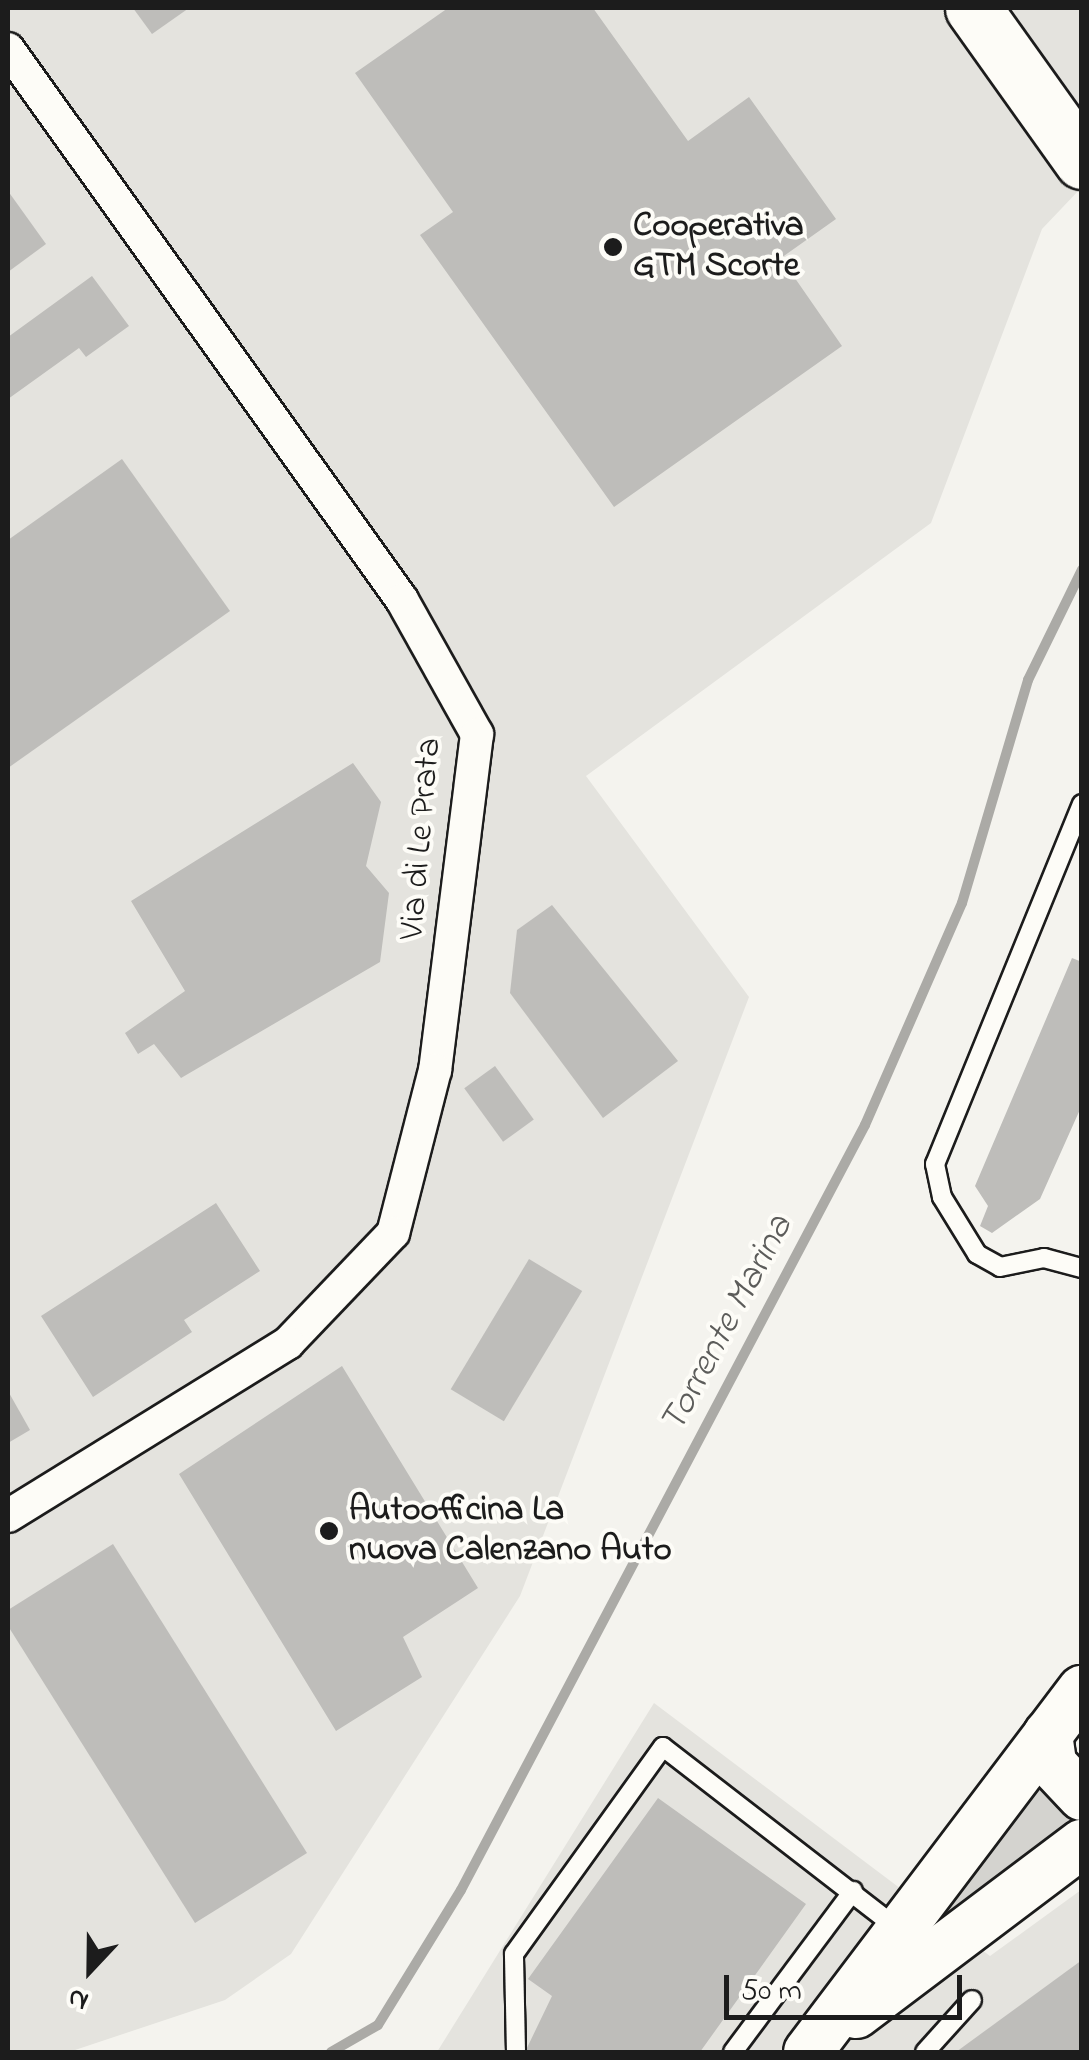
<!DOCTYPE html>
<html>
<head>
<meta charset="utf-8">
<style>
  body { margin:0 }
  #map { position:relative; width:1089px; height:2060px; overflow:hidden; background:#f4f3ee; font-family:"Indie Flower",sans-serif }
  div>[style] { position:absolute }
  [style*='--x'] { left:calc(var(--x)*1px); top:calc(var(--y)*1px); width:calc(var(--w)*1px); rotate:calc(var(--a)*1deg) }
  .built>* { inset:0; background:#e4e3de }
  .green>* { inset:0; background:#d4d3cf }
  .stream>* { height:10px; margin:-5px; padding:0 5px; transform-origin:5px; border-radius:5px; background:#abaaa6 }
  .building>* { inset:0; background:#bebdba; transform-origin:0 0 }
  .roads { filter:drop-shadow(2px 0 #1c1c1c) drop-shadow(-2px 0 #1c1c1c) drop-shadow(0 2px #1c1c1c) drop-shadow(0 -2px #1c1c1c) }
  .lane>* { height:18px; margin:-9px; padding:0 9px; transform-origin:9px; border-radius:9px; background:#fdfcf7 }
  .street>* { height:32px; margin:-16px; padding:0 16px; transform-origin:16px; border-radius:16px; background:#fdfcf7 }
  .secondary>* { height:48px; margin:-24px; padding:0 24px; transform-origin:24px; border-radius:24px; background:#fdfcf7 }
  .highway>* { height:55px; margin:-27.5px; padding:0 27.5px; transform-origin:27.5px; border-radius:27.5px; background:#fdfcf7 }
  .dots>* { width:28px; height:28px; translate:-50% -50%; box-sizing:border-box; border:5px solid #fdfcf7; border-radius:50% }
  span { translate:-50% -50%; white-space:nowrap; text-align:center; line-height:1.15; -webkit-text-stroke:8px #fdfcf7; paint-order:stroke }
  .poi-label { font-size:35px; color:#1c1c1c; font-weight:700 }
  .left { translate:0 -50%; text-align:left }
  .street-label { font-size:35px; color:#1c1c1c }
  .water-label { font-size:38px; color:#5c5c5a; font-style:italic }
  .frame { position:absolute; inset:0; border:10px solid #1c1c1c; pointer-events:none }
  .north { position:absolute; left:40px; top:1920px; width:100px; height:100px; -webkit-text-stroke:8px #fdfcf7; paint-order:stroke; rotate:202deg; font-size:28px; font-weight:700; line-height:40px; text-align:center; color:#1c1c1c }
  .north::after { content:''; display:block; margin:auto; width:35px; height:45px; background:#1c1c1c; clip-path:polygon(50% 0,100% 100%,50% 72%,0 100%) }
  .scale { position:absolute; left:724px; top:1975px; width:238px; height:45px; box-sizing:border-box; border:5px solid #1c1c1c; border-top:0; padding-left:12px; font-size:30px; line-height:35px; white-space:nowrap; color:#1c1c1c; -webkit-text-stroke:8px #fdfcf7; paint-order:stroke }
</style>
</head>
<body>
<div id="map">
  <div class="built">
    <i style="clip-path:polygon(8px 8px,1081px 8px,1081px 188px,1042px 229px,931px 523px,586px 776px,749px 997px,520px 1596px,291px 1954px,225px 2000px,69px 2052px,8px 2052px)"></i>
    <i style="clip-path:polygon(654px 1703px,990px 1956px,1081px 1890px,1081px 2052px,437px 2052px)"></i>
  </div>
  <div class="green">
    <i style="clip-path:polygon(1041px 1759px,1081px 1811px,1081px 1829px,918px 1942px)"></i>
  </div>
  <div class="stream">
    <i style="--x:331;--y:2052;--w:54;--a:-29.9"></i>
    <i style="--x:378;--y:2025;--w:158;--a:-58.4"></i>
    <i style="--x:461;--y:1890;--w:865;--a:-62.16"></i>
    <i style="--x:865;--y:1125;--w:242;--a:-66.4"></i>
    <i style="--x:962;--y:903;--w:233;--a:-73.5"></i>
    <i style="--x:1028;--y:680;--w:123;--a:-63.9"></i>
  </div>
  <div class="building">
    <i style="clip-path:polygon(133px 8px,189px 8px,152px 34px)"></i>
    <i style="clip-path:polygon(448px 8px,593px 8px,688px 141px,749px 97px,836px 219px,781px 258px,842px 346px,614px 507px,420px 235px,453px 212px,355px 73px)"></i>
    <i style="clip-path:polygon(8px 191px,46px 244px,8px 272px)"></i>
    <i style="clip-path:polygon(92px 276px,129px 326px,86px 357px,79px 348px,8px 399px,8px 337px)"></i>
    <i style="clip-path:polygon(122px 459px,230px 611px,8px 768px,8px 540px)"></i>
    <i style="clip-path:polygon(353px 763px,381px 802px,366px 866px,389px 893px,380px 962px,181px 1078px,154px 1044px,138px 1054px,125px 1033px,185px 991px,131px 901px)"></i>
    <i style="clip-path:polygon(552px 905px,678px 1061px,603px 1118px,510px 993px,517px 930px)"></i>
    <i style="clip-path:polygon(1072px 958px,1082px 962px,1082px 1105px,1040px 1199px,992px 1233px,980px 1226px,988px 1206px,975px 1186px)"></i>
    <i style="left:495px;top:1066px;width:66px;height:38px;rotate:54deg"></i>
    <i style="clip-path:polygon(216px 1203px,260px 1271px,184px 1320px,192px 1332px,93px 1397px,41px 1316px)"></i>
    <i style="left:529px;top:1259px;width:62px;height:152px;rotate:31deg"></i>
    <i style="clip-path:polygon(342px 1366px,478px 1588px,403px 1637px,422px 1677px,336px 1731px,179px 1474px)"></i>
    <i style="clip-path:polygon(8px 1391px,30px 1430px,8px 1443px)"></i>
    <i style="clip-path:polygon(113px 1544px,307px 1853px,195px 1923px,8px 1626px,8px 1610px)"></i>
    <i style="clip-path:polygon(658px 1798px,806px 1904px,700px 2052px,525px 2052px,552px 1996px,528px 1979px)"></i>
    <i style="clip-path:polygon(1082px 1960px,1082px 2052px,956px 2052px)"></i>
  </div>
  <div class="roads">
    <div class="lane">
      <i style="--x:1082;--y:804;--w:389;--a:112.2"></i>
      <i style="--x:935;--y:1164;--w:34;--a:78"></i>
      <i style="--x:942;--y:1197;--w:67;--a:58.4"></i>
      <i style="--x:977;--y:1254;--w:26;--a:29"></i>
      <i style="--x:1000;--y:1267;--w:45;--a:-11.6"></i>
      <i style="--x:1044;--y:1258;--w:39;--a:15"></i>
      <i style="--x:516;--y:2052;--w:98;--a:-91.2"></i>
      <i style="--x:514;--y:1954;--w:255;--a:-54.3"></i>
      <i style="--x:663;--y:1747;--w:294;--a:37.7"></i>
      <i style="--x:733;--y:2052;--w:201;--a:-53.3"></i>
      <i style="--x:925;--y:2052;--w:70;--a:-47.9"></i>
    </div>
    <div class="street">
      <i style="--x:8;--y:49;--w:677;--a:54.43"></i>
      <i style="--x:402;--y:600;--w:154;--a:60.8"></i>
      <i style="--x:477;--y:734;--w:339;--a:97.1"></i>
      <i style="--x:435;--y:1070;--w:168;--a:104.4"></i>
      <i style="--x:393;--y:1233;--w:152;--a:133.7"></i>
      <i style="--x:288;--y:1343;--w:329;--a:148.3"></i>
    </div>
    <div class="secondary">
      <i style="--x:1048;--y:1734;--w:30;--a:82"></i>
      <i style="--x:1052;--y:1764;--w:44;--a:46.8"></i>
      <i style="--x:856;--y:2014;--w:283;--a:-37"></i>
      <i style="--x:808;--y:2052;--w:454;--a:-52.9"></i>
    </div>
    <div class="highway">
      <i style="--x:973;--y:8;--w:188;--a:54.5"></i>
    </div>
  </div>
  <div class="dots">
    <i style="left:613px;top:247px;background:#1c1c1c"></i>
    <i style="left:329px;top:1531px;background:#1c1c1c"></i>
  </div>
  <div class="poi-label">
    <span class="left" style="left:633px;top:247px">Cooperativa<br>GTM Scorte</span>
    <span class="left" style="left:349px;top:1531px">Autoofficina La<br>nuova Calenzano Auto</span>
  </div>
  <div class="street-label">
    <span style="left:422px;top:839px;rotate:-85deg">Via di Le Prata</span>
  </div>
  <div class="water-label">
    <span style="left:728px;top:1325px;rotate:-62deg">Torrente Marina</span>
  </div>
  <div class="frame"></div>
  <div class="north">N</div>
  <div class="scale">50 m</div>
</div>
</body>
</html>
